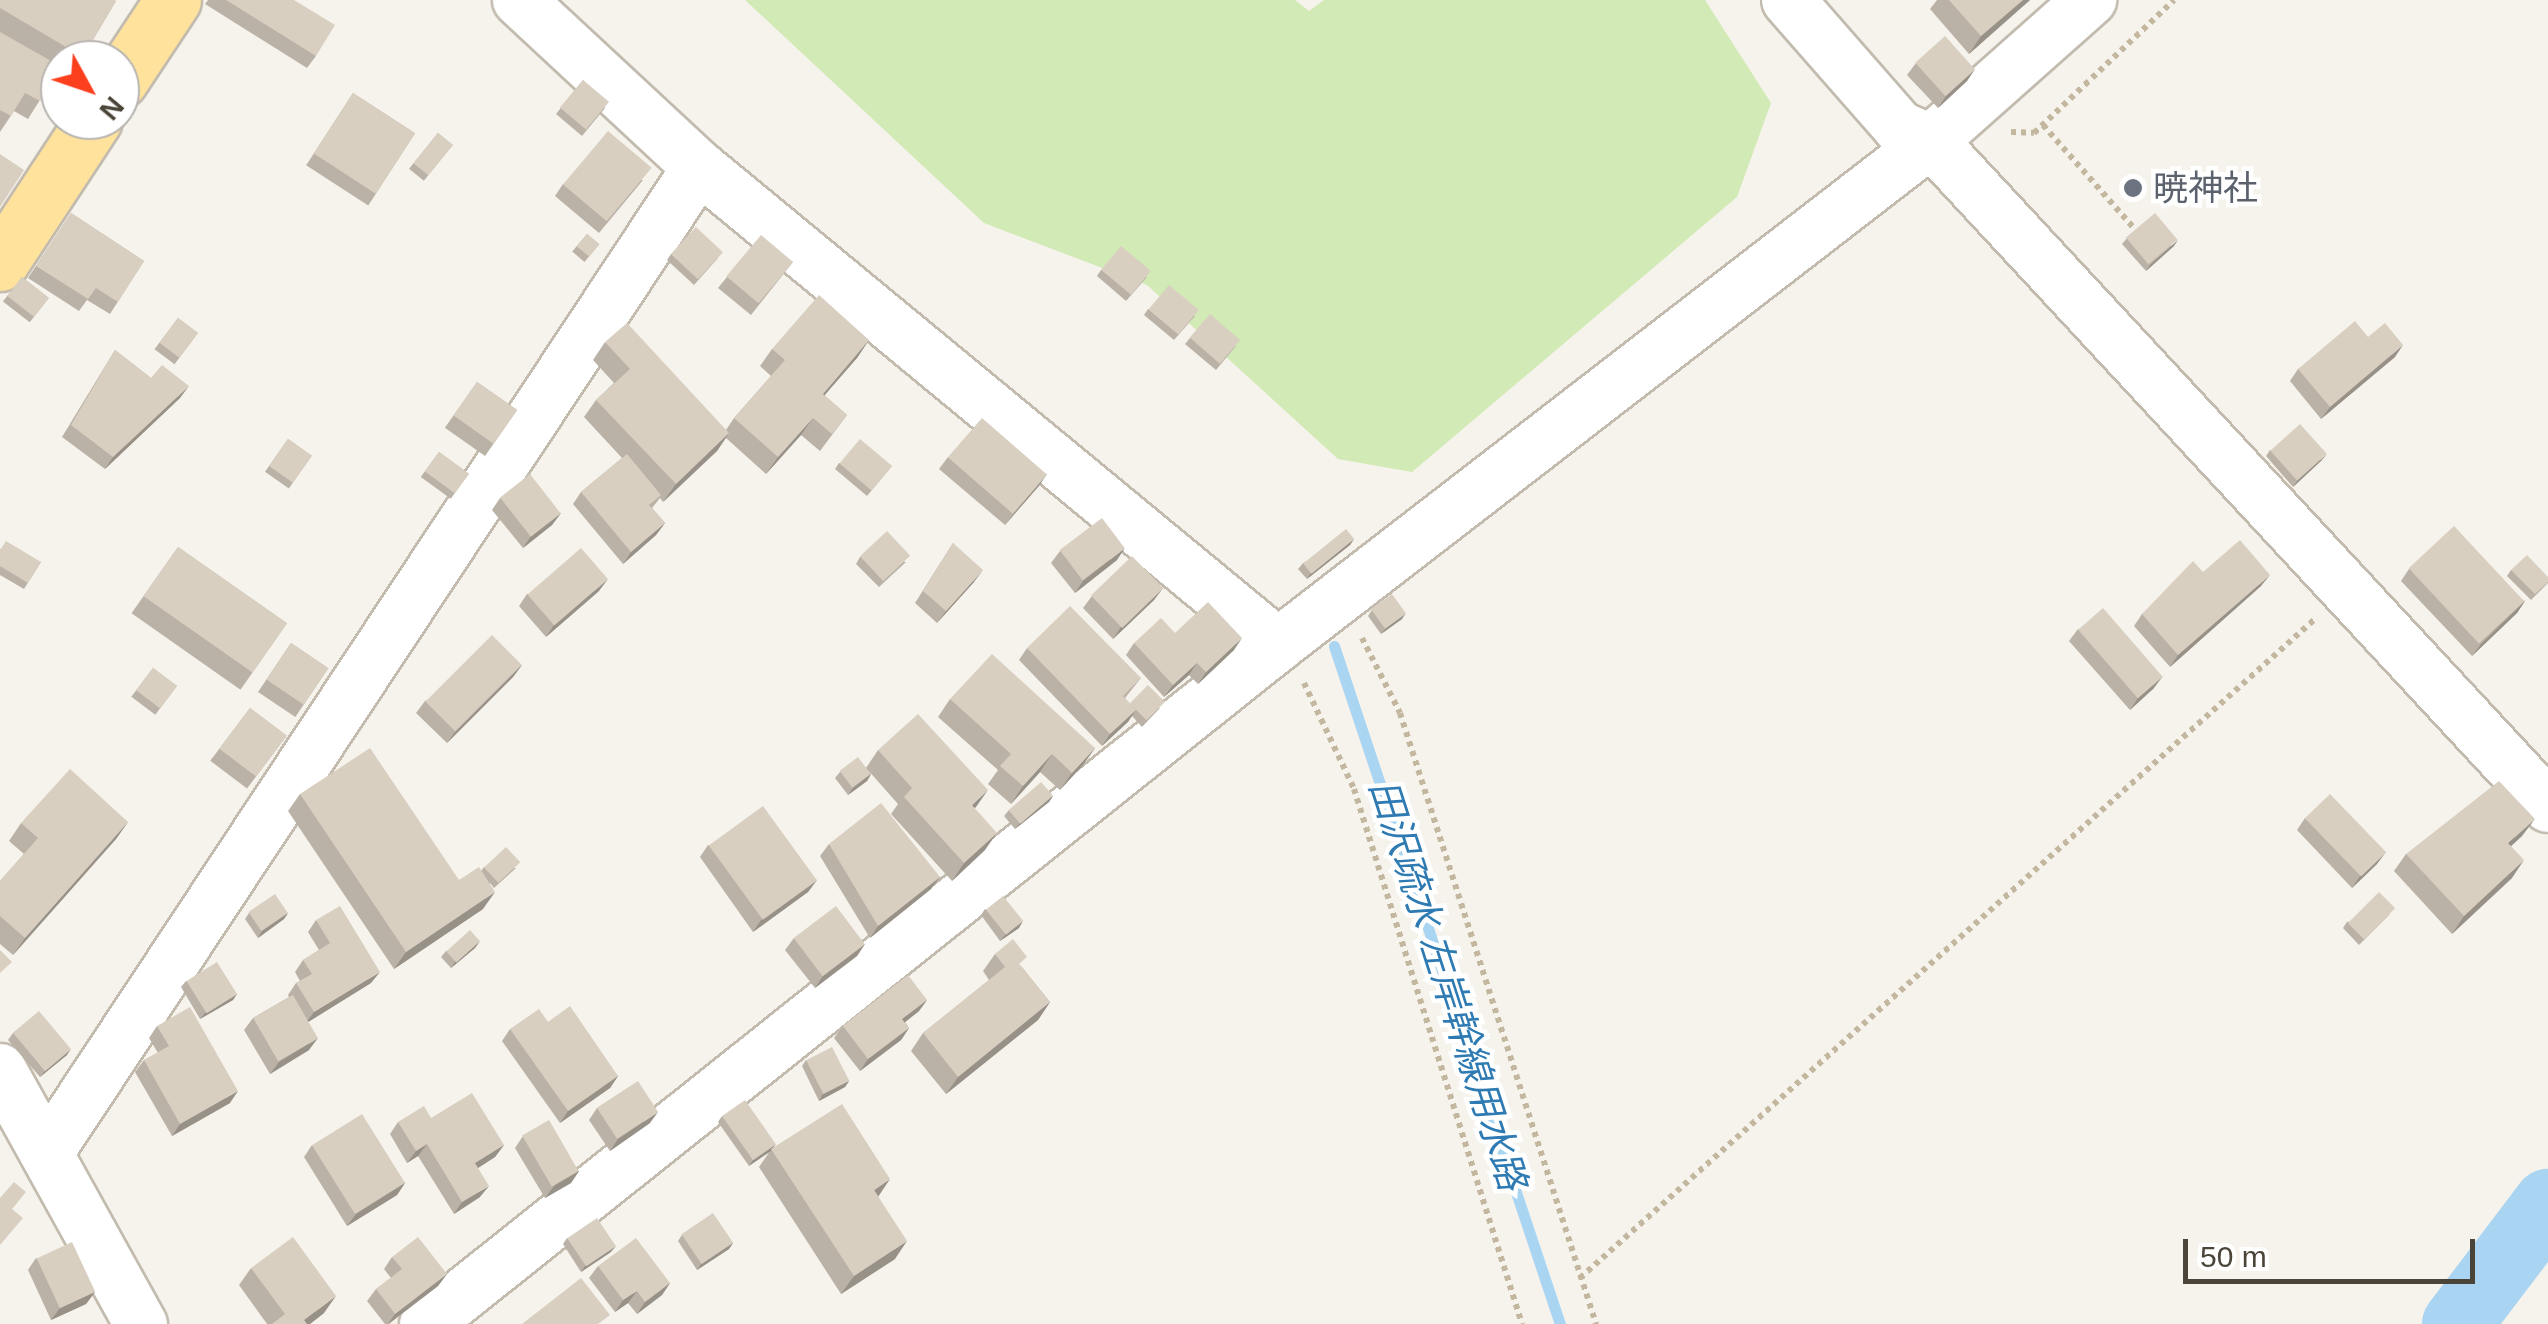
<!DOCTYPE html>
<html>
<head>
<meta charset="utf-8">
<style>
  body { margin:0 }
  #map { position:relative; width:2548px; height:1324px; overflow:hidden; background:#f6f3ec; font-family:Arial,"Noto Sans JP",sans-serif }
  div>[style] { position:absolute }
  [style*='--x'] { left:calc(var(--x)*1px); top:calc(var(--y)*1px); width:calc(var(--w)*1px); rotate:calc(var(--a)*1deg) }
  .green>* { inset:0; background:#d2eab5 }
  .stream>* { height:11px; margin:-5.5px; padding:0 5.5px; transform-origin:5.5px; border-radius:5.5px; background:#a9d4f2 }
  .river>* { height:70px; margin:-35px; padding:0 35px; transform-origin:35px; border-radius:35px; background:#a9d4f2 }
  .path>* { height:6px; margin-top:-3px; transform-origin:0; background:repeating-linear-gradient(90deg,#c4b79f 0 5px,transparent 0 10px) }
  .roads { filter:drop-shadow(2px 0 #c2bbae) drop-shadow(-2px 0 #c2bbae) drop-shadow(0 2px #c2bbae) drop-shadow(0 -2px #c2bbae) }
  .minor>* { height:52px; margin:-26px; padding:0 26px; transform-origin:26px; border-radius:26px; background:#fff }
  .major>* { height:55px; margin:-27.5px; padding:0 27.5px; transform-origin:27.5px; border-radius:27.5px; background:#ffe39c }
  .wall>* { inset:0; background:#bab2a6; transform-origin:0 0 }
  .shaded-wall>* { inset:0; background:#979187 }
  .building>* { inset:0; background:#d8cfc1; transform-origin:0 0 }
  .dots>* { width:28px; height:28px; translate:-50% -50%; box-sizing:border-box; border:5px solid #fff; border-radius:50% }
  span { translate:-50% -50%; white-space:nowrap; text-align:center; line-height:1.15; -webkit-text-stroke:9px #fff; paint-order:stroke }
  .worship-label { font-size:35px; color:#5b616d }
  .left { translate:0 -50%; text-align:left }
  .water-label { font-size:38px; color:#2e7ab2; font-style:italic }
  .north { position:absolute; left:40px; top:40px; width:100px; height:100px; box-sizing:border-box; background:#fff; border:2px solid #b7b4b0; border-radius:50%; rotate:130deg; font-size:28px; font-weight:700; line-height:40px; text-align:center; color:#4b4439 }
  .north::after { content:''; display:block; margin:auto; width:35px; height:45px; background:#fc3f1d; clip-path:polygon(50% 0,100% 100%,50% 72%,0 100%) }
  .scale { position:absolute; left:2183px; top:1239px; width:292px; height:45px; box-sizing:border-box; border:5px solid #4b4439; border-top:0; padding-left:12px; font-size:30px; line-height:35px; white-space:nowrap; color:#4b4439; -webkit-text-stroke:8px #fff; paint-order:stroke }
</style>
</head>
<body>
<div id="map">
  <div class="green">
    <i style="clip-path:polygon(745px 0,1295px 0,1309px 11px,1324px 0,1705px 0,1771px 103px,1737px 197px,1412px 472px,1338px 459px,1147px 285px,984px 223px)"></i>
  </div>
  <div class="stream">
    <i style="--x:1334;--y:646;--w:715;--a:71.57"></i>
  </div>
  <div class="river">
    <i style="--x:2457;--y:1324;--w:151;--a:-52.8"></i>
  </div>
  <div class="path">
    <i style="--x:2043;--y:125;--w:136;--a:48.6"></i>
    <i style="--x:2011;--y:132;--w:23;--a:2"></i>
    <i style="--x:2034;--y:133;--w:193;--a:-43.5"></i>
    <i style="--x:1362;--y:638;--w:84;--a:63.1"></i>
    <i style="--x:1400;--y:713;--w:642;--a:72.21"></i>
    <i style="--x:1304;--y:683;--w:117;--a:64.7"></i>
    <i style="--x:1354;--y:789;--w:561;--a:72.57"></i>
    <i style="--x:1580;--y:1278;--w:989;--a:-41.88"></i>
  </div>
  <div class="roads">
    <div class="minor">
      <i style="--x:519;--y:0;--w:246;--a:42.9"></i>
      <i style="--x:699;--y:167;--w:751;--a:39.54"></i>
      <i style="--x:1788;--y:0;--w:169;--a:48.8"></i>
      <i style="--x:1899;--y:127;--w:35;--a:24"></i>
      <i style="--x:1931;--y:141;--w:907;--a:47.14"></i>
      <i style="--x:0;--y:1070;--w:291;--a:61"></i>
      <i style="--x:50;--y:1148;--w:1176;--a:-56.51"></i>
      <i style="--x:426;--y:1324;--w:1089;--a:-38.55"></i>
      <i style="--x:1278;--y:645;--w:825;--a:-37.66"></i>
      <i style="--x:1931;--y:141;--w:213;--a:-41.6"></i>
    </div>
    <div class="major">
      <i style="--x:120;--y:80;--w:96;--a:-56.5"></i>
      <i style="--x:0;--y:263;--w:171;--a:-56.7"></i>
    </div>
  </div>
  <div class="wall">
    <i style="clip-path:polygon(0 0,116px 1px,81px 60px,60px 60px,60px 68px,28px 119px,14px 111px,0 132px)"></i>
    <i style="clip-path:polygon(208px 0,294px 0,316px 56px,307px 68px,205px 4px)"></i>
    <i style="clip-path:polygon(1937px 0,2030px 0,1969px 54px,1930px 9px)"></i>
    <i style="clip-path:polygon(1916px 63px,1975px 69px,1967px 81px,1938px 108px,1907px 75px)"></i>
    <i style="clip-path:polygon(583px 80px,605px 108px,582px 136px,556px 114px)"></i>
    <i style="left:353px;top:93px;width:74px;height:86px;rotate:33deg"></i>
    <i style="left:438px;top:133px;width:19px;height:46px;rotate:39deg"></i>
    <i style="clip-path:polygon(643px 180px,599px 233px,555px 196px,563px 184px)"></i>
    <i style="clip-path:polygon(71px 213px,144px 261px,110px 314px,87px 300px,79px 311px,28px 278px)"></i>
    <i style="left:587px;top:234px;width:16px;height:23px;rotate:40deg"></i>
    <i style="clip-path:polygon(2127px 238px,2174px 246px,2146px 271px,2122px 244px)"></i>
    <i style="clip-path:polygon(671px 254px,718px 258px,694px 285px,667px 260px)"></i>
    <i style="clip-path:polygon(793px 262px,751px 315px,718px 288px,727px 277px)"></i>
    <i style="clip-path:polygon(1101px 270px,1147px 277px,1126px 301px,1097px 276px)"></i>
    <i style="left:22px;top:277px;width:34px;height:31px;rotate:38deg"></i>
    <i style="clip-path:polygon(1148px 309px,1195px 316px,1174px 340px,1144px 315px)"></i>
    <i style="left:178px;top:318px;width:25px;height:39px;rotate:37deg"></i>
    <i style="clip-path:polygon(2368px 337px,2395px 357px,2321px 419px,2290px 381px,2298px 369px)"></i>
    <i style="clip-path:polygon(1190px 338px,1236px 346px,1216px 370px,1185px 344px)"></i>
    <i style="clip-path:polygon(869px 340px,857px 358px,824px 395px,847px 415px,820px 451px,801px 435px,766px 474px,726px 438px,717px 451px,663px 502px,660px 498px,652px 508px,665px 523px,656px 535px,623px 564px,573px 504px,581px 492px,622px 458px,584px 417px,596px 400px,614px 383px,593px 360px,605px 342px,726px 430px,734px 418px,771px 376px,760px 366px,772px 349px)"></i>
    <i style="clip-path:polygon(115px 350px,151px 378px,180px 398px,105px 469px,62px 437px)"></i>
    <i style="left:477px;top:382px;width:49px;height:56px;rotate:35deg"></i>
    <i style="left:288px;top:439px;width:29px;height:40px;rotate:35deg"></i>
    <i style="clip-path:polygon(2270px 450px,2322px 460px,2293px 487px,2266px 456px)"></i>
    <i style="left:439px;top:452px;width:37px;height:31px;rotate:36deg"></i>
    <i style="clip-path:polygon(948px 457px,1047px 474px,1005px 525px,939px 469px)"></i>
    <i style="clip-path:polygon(839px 463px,892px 466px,867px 496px,835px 469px)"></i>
    <i style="clip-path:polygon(500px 498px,561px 513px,552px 525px,523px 548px,492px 510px)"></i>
    <i style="clip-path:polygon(1354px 539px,1350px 545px,1307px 579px,1298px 569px,1303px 563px)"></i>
    <i style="clip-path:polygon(953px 543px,974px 582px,937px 623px,915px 603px)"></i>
    <i style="left:178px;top:547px;width:133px;height:81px;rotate:35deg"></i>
    <i style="clip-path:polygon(0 549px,41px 562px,24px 589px,0 575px)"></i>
    <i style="clip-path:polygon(1060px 551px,1117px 560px,1075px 593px,1051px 563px)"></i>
    <i style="clip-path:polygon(860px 557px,906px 562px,879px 587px,856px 564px)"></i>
    <i style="clip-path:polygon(2409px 569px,2525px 601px,2517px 613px,2472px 656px,2401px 581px)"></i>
    <i style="clip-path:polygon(2511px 570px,2548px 577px,2548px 583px,2531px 600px,2507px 576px)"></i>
    <i style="clip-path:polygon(2203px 572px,2261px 586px,2170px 667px,2134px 626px,2142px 614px)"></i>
    <i style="clip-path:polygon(1163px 588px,1154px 600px,1113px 639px,1083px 608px,1092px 596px)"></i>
    <i style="clip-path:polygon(599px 591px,546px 637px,519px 606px,527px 594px)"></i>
    <i style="clip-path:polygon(1372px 610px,1402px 619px,1381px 634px,1368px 616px)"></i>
    <i style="clip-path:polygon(2078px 629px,2154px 688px,2130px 710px,2069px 641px)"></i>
    <i style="clip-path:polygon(1175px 633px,1234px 650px,1198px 684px,1189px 675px,1164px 697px,1126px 655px,1134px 643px)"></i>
    <i style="left:291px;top:643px;width:45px;height:59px;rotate:34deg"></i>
    <i style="clip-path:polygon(1027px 648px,1141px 678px,1125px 698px,1129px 703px,1160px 708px,1142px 727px,1132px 716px,1102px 746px,1019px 660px)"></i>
    <i style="clip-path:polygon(522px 665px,513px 677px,447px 743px,416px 713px,425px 701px)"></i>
    <i style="left:153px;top:668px;width:30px;height:36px;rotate:37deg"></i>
    <i style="clip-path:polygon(950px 699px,1095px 748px,1083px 765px,1060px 790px,1040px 772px,1011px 804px,988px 784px,998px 770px,938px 717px)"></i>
    <i style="left:250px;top:708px;width:46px;height:66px;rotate:37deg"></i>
    <i style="clip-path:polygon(878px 750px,975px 809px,985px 850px,952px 881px,891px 814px,898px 804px,867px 769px,871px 774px,867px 781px,848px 795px,835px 778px,840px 772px,866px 768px)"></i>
    <i style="clip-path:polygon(300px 794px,459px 880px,481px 871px,484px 867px,516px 868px,494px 888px,490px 883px,483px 909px,394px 969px,288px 811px)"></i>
    <i style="clip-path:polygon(1053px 796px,1049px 802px,1015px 829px,1004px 816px,1009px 810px)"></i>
    <i style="clip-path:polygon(2305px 818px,2377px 864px,2352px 888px,2297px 830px)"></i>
    <i style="clip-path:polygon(128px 822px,116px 839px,13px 955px,0 944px,0 881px,24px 854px,9px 841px,21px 823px)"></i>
    <i style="clip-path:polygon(2522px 836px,2511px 846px,2512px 878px,2452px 934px,2394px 871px,2406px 854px)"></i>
    <i style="clip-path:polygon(829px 844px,940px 877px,931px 889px,870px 938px,820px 856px)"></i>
    <i style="clip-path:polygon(708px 845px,817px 880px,808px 892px,753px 932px,700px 857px)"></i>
    <i style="clip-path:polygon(985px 909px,1019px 928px,1000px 941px,981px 915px)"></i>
    <i style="clip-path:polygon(249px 913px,288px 913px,284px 919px,258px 938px,245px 919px)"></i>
    <i style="clip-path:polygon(2390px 914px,2359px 945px,2343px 928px,2347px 922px)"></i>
    <i style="clip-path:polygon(316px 920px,371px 983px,308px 1022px,309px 1050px,270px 1074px,244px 1030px,253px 1018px,289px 997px,288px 995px,296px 983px,300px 981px,295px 972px,303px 960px,319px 950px,308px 932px)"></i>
    <i style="clip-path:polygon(794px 938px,865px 944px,857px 956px,815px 988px,785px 950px)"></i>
    <i style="clip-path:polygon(480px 941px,475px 948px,451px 968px,441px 957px,446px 951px)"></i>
    <i style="clip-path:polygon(995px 954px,1021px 966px,1050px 1002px,1038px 1020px,946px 1094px,911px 1051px,923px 1033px,989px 980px,983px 971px)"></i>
    <i style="clip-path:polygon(186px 981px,237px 994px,233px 1000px,200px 1019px,181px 987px)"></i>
    <i style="clip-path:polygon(927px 1000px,919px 1011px,905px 1022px,909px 1028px,901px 1040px,860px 1071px,834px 1038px,843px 1026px)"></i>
    <i style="clip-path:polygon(548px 1022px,618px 1076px,610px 1088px,560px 1123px,502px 1041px,510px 1029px)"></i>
    <i style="clip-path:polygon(157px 1026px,230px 1103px,172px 1136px,135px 1072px,144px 1060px,158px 1053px,149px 1038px)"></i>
    <i style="clip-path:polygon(13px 1033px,67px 1055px,40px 1077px,8px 1040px)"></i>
    <i style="clip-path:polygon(806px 1060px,849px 1081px,845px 1087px,819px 1101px,802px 1066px)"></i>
    <i style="clip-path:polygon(597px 1108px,650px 1123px,610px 1151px,589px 1120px)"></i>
    <i style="clip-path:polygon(722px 1116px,772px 1149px,878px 1196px,895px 1259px,841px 1294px,759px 1167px,770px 1151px,749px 1166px,718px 1122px)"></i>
    <i style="clip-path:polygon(431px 1118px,504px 1145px,495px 1157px,478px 1168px,480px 1197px,454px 1214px,418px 1156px,407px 1163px,390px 1134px,398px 1122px)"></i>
    <i style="clip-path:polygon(523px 1136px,579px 1171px,571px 1183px,545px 1198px,515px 1148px)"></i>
    <i style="clip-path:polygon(312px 1145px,405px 1183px,397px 1195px,347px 1226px,304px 1157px)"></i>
    <i style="clip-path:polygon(682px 1235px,733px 1243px,729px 1249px,697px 1270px,678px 1241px)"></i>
    <i style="clip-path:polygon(567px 1238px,611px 1252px,581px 1272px,563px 1244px)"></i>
    <i style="clip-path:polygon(392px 1257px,447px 1274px,438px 1286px,389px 1324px,385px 1324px,367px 1301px,376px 1289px,391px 1278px,384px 1269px)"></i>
    <i style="clip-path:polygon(36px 1258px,95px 1292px,86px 1304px,51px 1320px,28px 1270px)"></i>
    <i style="clip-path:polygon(598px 1266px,670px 1283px,662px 1295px,637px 1314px,628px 1303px,615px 1312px,589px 1278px)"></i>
    <i style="clip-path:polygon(251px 1268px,324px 1313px,310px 1324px,267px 1324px,239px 1285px)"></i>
  </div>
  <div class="shaded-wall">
    <i style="clip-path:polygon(2023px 0,2030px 0,1969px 54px,1981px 36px)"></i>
    <i style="clip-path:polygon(1975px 69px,1967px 81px,1938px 108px,1946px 96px)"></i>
    <i style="clip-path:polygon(2178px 240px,2174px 246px,2146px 271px,2150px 265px)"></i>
    <i style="clip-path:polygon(869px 340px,857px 358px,811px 411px,823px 394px)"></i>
    <i style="clip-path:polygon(2403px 345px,2395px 357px,2321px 419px,2330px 407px)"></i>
    <i style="clip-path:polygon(189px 386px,180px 398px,105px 469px,113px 457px)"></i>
    <i style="clip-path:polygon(813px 418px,801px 435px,766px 474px,778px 457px)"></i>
    <i style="clip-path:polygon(729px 433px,717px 451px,663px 502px,676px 484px)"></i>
    <i style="clip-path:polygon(2327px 454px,2322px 460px,2293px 487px,2297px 481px)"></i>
    <i style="clip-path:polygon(1047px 474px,1039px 486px,1005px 525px,1014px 513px)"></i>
    <i style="clip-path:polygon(561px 513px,552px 525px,523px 548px,531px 536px)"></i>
    <i style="clip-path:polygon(665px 523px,656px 535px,623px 564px,631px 552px)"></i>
    <i style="clip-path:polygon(1354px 539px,1350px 545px,1307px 579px,1311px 573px)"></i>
    <i style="clip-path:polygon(1125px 548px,1117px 560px,1075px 593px,1083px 581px)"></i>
    <i style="clip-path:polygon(983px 570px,974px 582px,937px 623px,946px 611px)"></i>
    <i style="clip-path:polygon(2270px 575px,2261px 586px,2170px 667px,2178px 655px)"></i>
    <i style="clip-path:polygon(608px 579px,599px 591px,546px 637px,554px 625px)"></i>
    <i style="clip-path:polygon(1163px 588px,1154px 600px,1113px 639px,1121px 627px)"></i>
    <i style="clip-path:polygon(2525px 601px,2517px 613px,2472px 656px,2481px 644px)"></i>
    <i style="clip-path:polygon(1406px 613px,1402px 619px,1381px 634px,1386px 628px)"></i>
    <i style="clip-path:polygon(1242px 638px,1234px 650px,1198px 684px,1206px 672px)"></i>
    <i style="clip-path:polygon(1197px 663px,1189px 675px,1164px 697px,1173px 685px)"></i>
    <i style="clip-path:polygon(522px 665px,513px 677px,447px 743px,455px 732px)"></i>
    <i style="clip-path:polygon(2163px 676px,2154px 688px,2130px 710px,2138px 698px)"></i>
    <i style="clip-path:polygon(1136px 710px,1128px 722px,1102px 746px,1110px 734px)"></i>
    <i style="clip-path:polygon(1095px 748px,1083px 765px,1060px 790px,1072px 773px)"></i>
    <i style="clip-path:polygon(1052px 754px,1040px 772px,1011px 804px,1023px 786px)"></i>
    <i style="clip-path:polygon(871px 774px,867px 781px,848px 795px,853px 788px)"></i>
    <i style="clip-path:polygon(988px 790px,976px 807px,960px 823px,972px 805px)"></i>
    <i style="clip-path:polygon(1053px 796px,1049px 802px,1015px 829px,1020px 823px)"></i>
    <i style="clip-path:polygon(2535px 819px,2522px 836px,2496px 860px,2508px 843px)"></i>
    <i style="clip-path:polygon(128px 822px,116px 839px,13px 955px,25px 938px)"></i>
    <i style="clip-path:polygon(997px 833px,985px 850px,952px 881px,964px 863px)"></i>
    <i style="clip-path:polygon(2386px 852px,2377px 864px,2352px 888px,2360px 876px)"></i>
    <i style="clip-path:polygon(2524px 860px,2512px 878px,2452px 934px,2464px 916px)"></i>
    <i style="clip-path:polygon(940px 877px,931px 889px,870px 938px,878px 926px)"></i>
    <i style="clip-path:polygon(817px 880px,808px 892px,753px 932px,761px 920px)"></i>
    <i style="clip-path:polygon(495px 892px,483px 909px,394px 969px,406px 952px)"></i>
    <i style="clip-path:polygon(288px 913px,284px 919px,258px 938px,262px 931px)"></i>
    <i style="clip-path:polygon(1023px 921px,1019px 928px,1000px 941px,1005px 935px)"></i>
    <i style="clip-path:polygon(480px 941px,475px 948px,451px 968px,455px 962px)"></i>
    <i style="clip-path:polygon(865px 944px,857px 956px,815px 988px,823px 976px)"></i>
    <i style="clip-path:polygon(380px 972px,371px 983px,305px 1024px,314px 1012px)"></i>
    <i style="clip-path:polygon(237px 994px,233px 1000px,200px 1019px,205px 1013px)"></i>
    <i style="clip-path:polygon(927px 1000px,919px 1011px,894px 1031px,902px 1019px)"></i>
    <i style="clip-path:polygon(1050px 1002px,1038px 1020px,946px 1094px,958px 1077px)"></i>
    <i style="clip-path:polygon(909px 1028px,901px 1040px,860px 1071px,868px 1059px)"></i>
    <i style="clip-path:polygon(318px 1038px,309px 1050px,270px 1074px,279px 1062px)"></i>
    <i style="clip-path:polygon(71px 1049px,67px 1055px,40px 1077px,45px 1071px)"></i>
    <i style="clip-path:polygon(618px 1076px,610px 1088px,560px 1123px,568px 1111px)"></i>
    <i style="clip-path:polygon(849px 1081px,845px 1087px,819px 1101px,823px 1094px)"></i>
    <i style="clip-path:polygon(238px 1091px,230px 1103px,172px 1136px,180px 1124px)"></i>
    <i style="clip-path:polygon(658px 1112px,650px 1123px,610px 1151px,618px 1139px)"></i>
    <i style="clip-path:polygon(427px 1144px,418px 1156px,407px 1163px,416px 1151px)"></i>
    <i style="clip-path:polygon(776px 1144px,771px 1151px,749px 1166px,753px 1160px)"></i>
    <i style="clip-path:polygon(504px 1145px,495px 1157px,467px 1175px,475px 1163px)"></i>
    <i style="clip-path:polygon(579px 1171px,571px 1183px,545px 1198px,554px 1186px)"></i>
    <i style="clip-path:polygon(890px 1179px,878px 1197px,874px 1190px)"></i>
    <i style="clip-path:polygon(405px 1183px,397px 1195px,347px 1226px,356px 1214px)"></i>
    <i style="clip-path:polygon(489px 1186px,480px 1197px,454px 1214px,462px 1202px)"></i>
    <i style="clip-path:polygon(907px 1241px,895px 1259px,841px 1294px,854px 1276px)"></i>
    <i style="clip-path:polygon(733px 1243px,729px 1249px,697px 1270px,701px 1264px)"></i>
    <i style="clip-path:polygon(616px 1246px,611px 1252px,581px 1272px,585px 1266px)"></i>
    <i style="clip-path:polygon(447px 1274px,438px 1286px,388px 1324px,395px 1314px)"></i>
    <i style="clip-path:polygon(670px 1283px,662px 1295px,637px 1314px,645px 1302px)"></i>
    <i style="clip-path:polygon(637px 1291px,628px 1303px,615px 1312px,623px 1300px)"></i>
    <i style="clip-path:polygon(95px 1292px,86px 1304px,51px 1320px,60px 1308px)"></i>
    <i style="clip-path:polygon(336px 1296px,324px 1313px,310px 1324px,301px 1324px,304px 1320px)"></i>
  </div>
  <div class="building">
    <i style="clip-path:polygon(0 0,115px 0,116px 1px,83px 57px,0 8px)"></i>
    <i style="clip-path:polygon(226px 0,294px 0,335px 25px,316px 56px)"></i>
    <i style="clip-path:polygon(1949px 0,2023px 0,1981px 36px)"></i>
    <i style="clip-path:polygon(0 32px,60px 66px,40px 101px,25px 93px,11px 116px,0 110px)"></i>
    <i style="left:1945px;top:36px;width:45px;height:40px;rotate:48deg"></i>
    <i style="left:583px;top:80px;width:34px;height:36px;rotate:40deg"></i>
    <i style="left:353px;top:93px;width:74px;height:72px;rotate:33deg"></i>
    <i style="left:608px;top:131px;width:57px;height:70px;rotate:40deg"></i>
    <i style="left:438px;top:133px;width:19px;height:39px;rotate:39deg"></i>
    <i style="clip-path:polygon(0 154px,24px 170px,0 207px)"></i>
    <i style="clip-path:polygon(71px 213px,144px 261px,118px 302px,96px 288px,88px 299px,36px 266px)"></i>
    <i style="left:2155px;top:213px;width:35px;height:38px;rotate:50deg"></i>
    <i style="left:696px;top:227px;width:37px;height:37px;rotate:43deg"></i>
    <i style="left:587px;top:234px;width:16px;height:16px;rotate:40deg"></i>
    <i style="left:761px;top:235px;width:42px;height:54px;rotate:40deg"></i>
    <i style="left:1121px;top:246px;width:39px;height:31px;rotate:40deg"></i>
    <i style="left:22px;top:277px;width:34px;height:24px;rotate:38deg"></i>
    <i style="left:1169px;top:285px;width:39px;height:32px;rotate:40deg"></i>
    <i style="clip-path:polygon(819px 295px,869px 340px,823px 394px,847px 415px,832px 434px,813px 418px,778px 457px,734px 418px,785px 360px,772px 349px)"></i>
    <i style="left:1210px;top:314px;width:40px;height:31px;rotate:41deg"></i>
    <i style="left:178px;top:318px;width:25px;height:31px;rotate:37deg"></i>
    <i style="clip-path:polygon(2355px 321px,2368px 337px,2385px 323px,2403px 345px,2330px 407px,2298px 369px)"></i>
    <i style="clip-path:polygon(627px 323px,729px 433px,676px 484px,596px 400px,630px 369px,605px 342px)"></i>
    <i style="clip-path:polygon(115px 350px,151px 378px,162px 365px,189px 386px,113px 457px,71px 425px)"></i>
    <i style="left:477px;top:382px;width:49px;height:41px;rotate:35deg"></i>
    <i style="left:982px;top:418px;width:86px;height:52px;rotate:41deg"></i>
    <i style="left:2300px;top:424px;width:40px;height:40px;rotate:48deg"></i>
    <i style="left:288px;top:439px;width:29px;height:33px;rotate:35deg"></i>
    <i style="left:860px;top:439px;width:42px;height:32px;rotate:40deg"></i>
    <i style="left:439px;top:452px;width:37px;height:24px;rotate:36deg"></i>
    <i style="clip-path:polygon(627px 454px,661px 495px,649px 505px,665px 523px,631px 552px,581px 492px)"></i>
    <i style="left:530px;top:474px;width:50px;height:38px;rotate:52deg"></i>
    <i style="left:1102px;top:518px;width:38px;height:53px;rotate:53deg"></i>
    <i style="left:2454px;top:526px;width:103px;height:62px;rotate:47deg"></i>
    <i style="left:1346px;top:529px;width:13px;height:55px;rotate:51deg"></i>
    <i style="left:887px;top:531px;width:34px;height:37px;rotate:47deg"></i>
    <i style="clip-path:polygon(2240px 540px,2270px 575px,2178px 655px,2142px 614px,2193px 561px,2203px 572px)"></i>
    <i style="clip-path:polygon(6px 541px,41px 562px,28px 583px,0 566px,0 550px)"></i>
    <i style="clip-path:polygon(953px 543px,983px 570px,946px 611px,923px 591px)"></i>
    <i style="left:178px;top:547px;width:133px;height:60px;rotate:35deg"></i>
    <i style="left:581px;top:548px;width:41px;height:71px;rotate:49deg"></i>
    <i style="clip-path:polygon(2527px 555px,2548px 577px,2548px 582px,2535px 594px,2511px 570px)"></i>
    <i style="left:1132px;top:556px;width:45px;height:57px;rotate:46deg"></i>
    <i style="left:1392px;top:594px;width:24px;height:26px;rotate:54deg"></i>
    <i style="clip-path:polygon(1208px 602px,1242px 638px,1206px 672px,1197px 663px,1173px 685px,1134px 643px,1161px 618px,1175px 633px)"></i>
    <i style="clip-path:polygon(1070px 606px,1141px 678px,1123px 696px,1136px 710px,1110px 734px,1027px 648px)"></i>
    <i style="left:2103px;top:608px;width:91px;height:33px;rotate:49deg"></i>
    <i style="left:492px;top:635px;width:42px;height:94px;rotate:45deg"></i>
    <i style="left:291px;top:643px;width:45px;height:44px;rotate:34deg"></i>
    <i style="clip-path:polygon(992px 654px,1095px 748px,1072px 773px,1052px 754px,1023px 786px,1000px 766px,1011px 754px,950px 699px)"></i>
    <i style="left:153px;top:668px;width:30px;height:28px;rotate:37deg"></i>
    <i style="left:1148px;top:685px;width:24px;height:26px;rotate:45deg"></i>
    <i style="left:250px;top:708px;width:46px;height:51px;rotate:37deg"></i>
    <i style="clip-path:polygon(918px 714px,988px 790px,972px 805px,997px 833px,964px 863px,904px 797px,912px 788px,878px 750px)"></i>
    <i style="clip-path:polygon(370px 748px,459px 880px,479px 867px,495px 892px,406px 952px,300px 794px)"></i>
    <i style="left:858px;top:757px;width:21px;height:23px;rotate:53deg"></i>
    <i style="clip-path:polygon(70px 769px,128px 822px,25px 938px,0 916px,0 881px,38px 838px,21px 823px)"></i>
    <i style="clip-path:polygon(2499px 781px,2535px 819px,2508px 843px,2524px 860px,2464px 916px,2406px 854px)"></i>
    <i style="left:1041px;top:782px;width:18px;height:43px;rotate:49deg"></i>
    <i style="left:2330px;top:794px;width:81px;height:35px;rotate:46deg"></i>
    <i style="clip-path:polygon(881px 803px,940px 877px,878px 926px,829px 844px)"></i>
    <i style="left:763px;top:806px;width:92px;height:67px;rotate:54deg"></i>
    <i style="left:506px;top:847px;width:21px;height:30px;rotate:47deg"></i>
    <i style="left:2379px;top:892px;width:23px;height:44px;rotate:45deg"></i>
    <i style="left:275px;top:894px;width:23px;height:32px;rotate:56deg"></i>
    <i style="left:1003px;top:896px;width:32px;height:22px;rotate:51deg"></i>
    <i style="clip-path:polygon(340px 906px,380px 972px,314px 1012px,296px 983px,312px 974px,303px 960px,330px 943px,316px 920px)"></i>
    <i style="left:836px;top:906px;width:48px;height:53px;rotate:53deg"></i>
    <i style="left:470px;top:930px;width:15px;height:32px;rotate:48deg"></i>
    <i style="clip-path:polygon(1013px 939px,1027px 957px,1019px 964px,1050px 1002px,958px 1077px,923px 1033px,1005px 967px,995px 954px)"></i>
    <i style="clip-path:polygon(0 950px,12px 962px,0 973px)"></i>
    <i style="left:217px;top:962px;width:38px;height:36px;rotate:58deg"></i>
    <i style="clip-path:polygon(908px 975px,927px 1000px,902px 1019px,909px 1028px,868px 1059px,843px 1026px)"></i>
    <i style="left:293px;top:995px;width:50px;height:46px;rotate:60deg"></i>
    <i style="clip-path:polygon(570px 1006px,618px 1076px,568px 1111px,510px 1029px,539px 1009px,548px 1022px)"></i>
    <i style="clip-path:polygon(190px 1007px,238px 1091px,180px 1124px,144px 1060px,169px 1046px,157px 1026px)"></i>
    <i style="left:39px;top:1011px;width:50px;height:34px;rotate:50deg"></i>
    <i style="left:832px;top:1047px;width:38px;height:29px;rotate:63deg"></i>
    <i style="left:638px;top:1081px;width:37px;height:49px;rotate:57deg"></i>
    <i style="clip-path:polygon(472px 1093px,504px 1145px,475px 1163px,489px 1186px,462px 1202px,427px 1144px,416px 1151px,398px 1122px,424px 1106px,431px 1118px)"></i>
    <i style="left:745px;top:1100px;width:54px;height:28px;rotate:55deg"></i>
    <i style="clip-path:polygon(842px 1104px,890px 1179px,874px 1190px,907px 1241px,854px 1276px,771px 1149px)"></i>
    <i style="left:362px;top:1114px;width:81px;height:59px;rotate:58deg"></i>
    <i style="left:549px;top:1120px;width:59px;height:31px;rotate:60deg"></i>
    <i style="clip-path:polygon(14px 1182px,26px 1192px,12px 1209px,23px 1218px,0 1245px,0 1198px)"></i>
    <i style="left:713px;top:1213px;width:36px;height:38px;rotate:56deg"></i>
    <i style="left:597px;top:1218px;width:34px;height:36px;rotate:56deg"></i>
    <i style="clip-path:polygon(293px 1237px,336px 1296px,304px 1320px,307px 1324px,272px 1324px,285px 1314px,251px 1268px)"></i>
    <i style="clip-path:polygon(418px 1237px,447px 1274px,395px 1314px,376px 1289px,402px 1269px,392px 1257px)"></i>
    <i style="clip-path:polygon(636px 1238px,670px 1283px,645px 1302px,637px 1291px,623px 1300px,598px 1266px)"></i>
    <i style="left:72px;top:1242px;width:55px;height:39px;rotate:65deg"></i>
    <i style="clip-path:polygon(581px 1278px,610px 1315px,598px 1324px,522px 1324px)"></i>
  </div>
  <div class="dots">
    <i style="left:2133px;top:188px;background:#6b7280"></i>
  </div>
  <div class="worship-label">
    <span class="left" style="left:2153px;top:188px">暁神社</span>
  </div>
  <div class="water-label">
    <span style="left:1447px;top:985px;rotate:72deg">田沢疏水 左岸幹線用水路</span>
  </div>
  <div class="north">N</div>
  <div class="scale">50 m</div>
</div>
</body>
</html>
